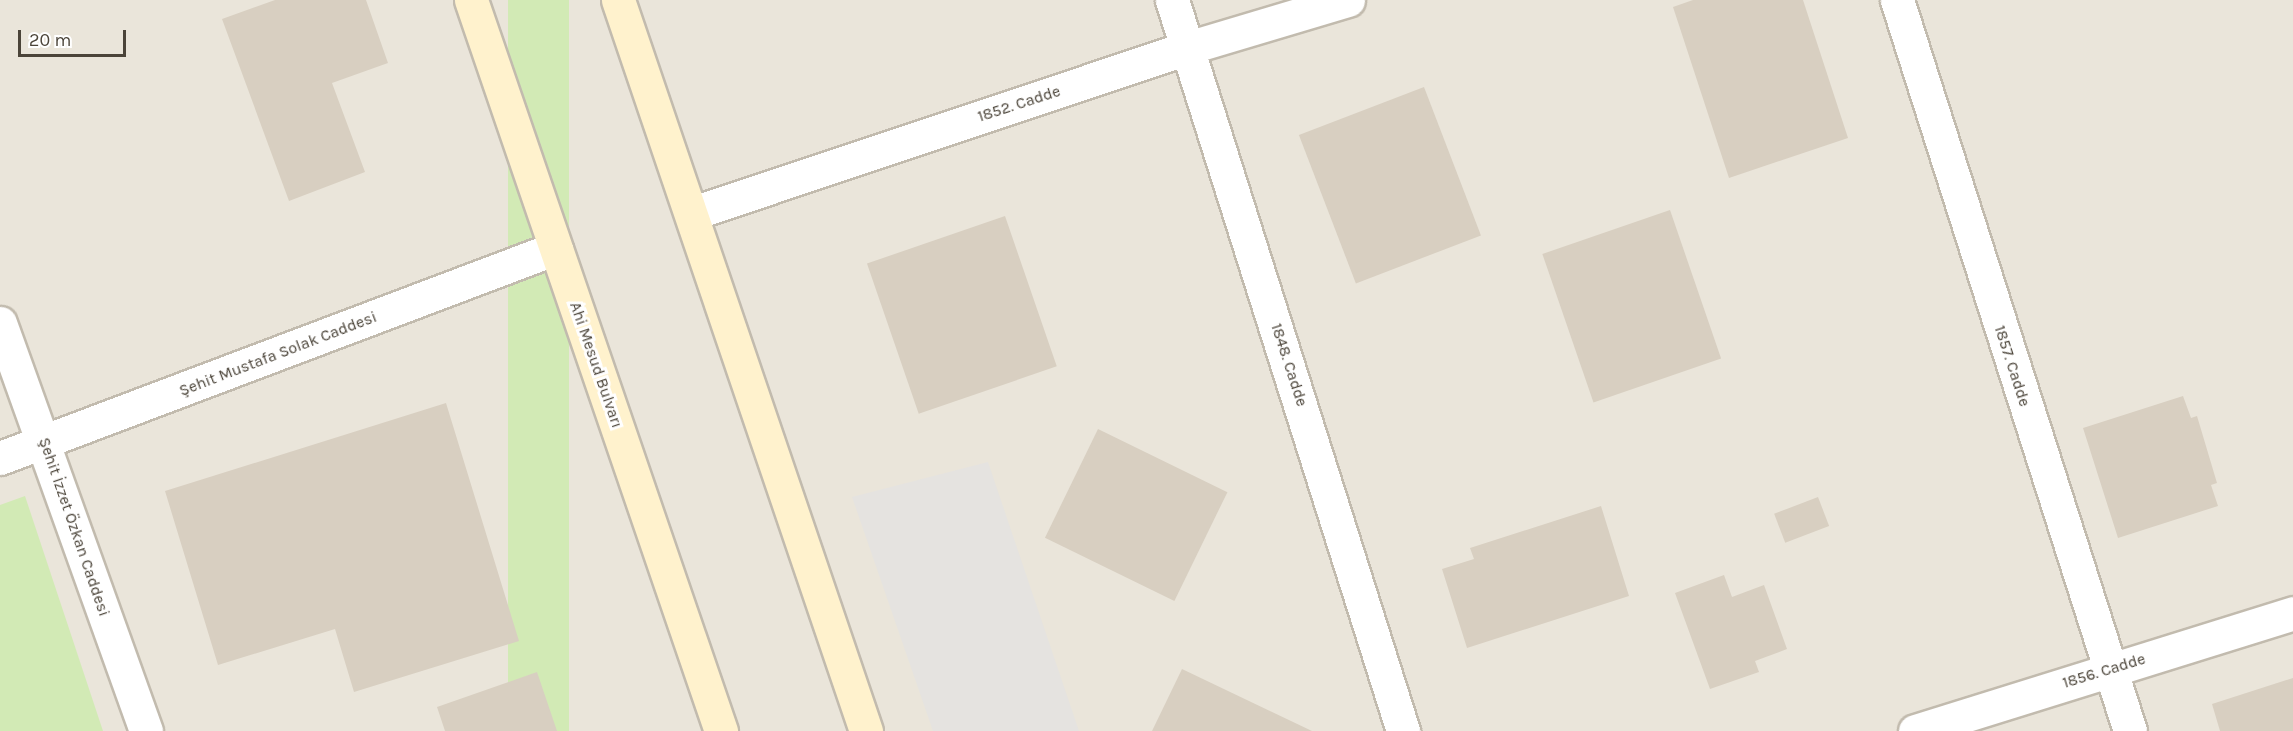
<!DOCTYPE html>
<html>
<head>
<meta charset="utf-8">
<style>
  body { margin:0 }
  #map { position:relative; width:2293px; height:731px; overflow:hidden; background:#f6f3ec; font-family:Karla,sans-serif }
  div>[style] { position:absolute }
  [style*='--x'] { left:calc(var(--x)*1px); top:calc(var(--y)*1px); width:calc(var(--w)*1px); rotate:calc(var(--a)*1deg) }
  .residential>* { inset:0; background:#eae5da; transform-origin:0 0 }
  .green>* { inset:0; background:#d2eab5; transform-origin:0 0 }
  .parking>* { inset:0; background:#e5e3e0 }
  .building>* { inset:0; background:#d8cfc1; transform-origin:0 0 }
  .roads { filter:drop-shadow(2px 0 #c2bbae) drop-shadow(-2px 0 #c2bbae) drop-shadow(0 2px #c2bbae) drop-shadow(0 -2px #c2bbae) }
  .minor>* { height:33px; margin:-16.5px; padding:0 16.5px; transform-origin:16.5px; border-radius:16.5px; background:#fff }
  .secondary>* { height:33px; margin:-16.5px; padding:0 16.5px; transform-origin:16.5px; border-radius:16.5px; background:#fff2cd }
  span { translate:-50% -50%; white-space:nowrap; text-align:center; line-height:1.15; -webkit-text-stroke:6px #fff; paint-order:stroke }
  .street-label { font-size:16px; color:#4b4439 }
  .scale { position:absolute; left:18px; top:30px; width:108px; height:27px; box-sizing:border-box; border:3px solid #4b4439; border-top:0; padding-left:8px; font-size:18px; line-height:21px; white-space:nowrap; color:#4b4439; -webkit-text-stroke:4px #fff; paint-order:stroke }
</style>
</head>
<body>
<div id="map">
  <div class="residential">
    <i style="left:0;top:0;width:2293px;height:731px"></i>
  </div>
  <div class="green">
    <i style="left:508px;top:0;width:61px;height:772px"></i>
    <i style="clip-path:polygon(25px 496px,103px 731px,0 731px,0 505px)"></i>
  </div>
  <div class="parking">
    <i style="clip-path:polygon(988px 462px,1079px 731px,933px 731px,852px 497px)"></i>
  </div>
  <div class="building">
    <i style="clip-path:polygon(275px 0,366px 0,388px 63px,332px 83px,365px 172px,289px 201px,222px 19px)"></i>
    <i style="clip-path:polygon(1693px 0,1803px 0,1848px 138px,1729px 178px,1673px 7px)"></i>
    <i style="left:1424px;top:87px;width:159px;height:134px;rotate:69deg"></i>
    <i style="left:1670px;top:210px;width:157px;height:135px;rotate:71deg"></i>
    <i style="left:1005px;top:216px;width:159px;height:146px;rotate:71deg"></i>
    <i style="clip-path:polygon(2183px 396px,2191px 418px,2197px 416px,2217px 483px,2211px 485px,2218px 506px,2118px 538px,2083px 428px)"></i>
    <i style="clip-path:polygon(446px 403px,519px 641px,354px 692px,335px 629px,218px 665px,165px 491px)"></i>
    <i style="left:1098px;top:429px;width:144px;height:121px;rotate:26deg"></i>
    <i style="left:1818px;top:497px;width:31px;height:47px;rotate:69deg"></i>
    <i style="clip-path:polygon(1601px 506px,1629px 596px,1467px 648px,1442px 569px,1474px 559px,1470px 548px)"></i>
    <i style="clip-path:polygon(1724px 575px,1732px 597px,1764px 585px,1787px 649px,1755px 661px,1759px 672px,1710px 689px,1675px 593px)"></i>
    <i style="clip-path:polygon(1182px 669px,1312px 731px,1152px 731px)"></i>
    <i style="clip-path:polygon(537px 672px,557px 731px,445px 731px,437px 707px)"></i>
    <i style="clip-path:polygon(2293px 678px,2293px 731px,2220px 731px,2212px 704px)"></i>
  </div>
  <div class="roads">
    <div class="minor">
      <i style="--x:1172;--y:0;--w:767;--a:72.46"></i>
      <i style="--x:1897;--y:0;--w:767;--a:72.32"></i>
      <i style="--x:693;--y:213;--w:521;--a:-18.47"></i>
      <i style="--x:1187;--y:48;--w:168;--a:-16.6"></i>
      <i style="--x:0;--y:323;--w:433;--a:70.3"></i>
      <i style="--x:0;--y:458;--w:594;--a:-20.69"></i>
      <i style="--x:1915;--y:731;--w:396;--a:-17.3"></i>
    </div>
    <div class="secondary">
      <i style="--x:471;--y:0;--w:773;--a:71.12"></i>
      <i style="--x:618;--y:0;--w:772;--a:71.26"></i>
    </div>
  </div>
  <div class="street-label">
    <span style="left:1019px;top:104px;rotate:-18deg">1852. Cadde</span>
    <span style="left:278px;top:354px;rotate:-21deg">Şehit Mustafa Solak Caddesi</span>
    <span style="left:596px;top:365px;rotate:71deg">Ahi Mesud Bulvarı</span>
    <span style="left:1289px;top:365px;rotate:72deg">1848. Cadde</span>
    <span style="left:2012px;top:366px;rotate:72deg">1857. Cadde</span>
    <span style="left:74px;top:527px;rotate:71deg">Şehit İzzet Özkan Caddesi</span>
    <span style="left:2104px;top:671px;rotate:-17deg">1856. Cadde</span>
  </div>
  <div class="scale">20 m</div>
</div>
</body>
</html>
